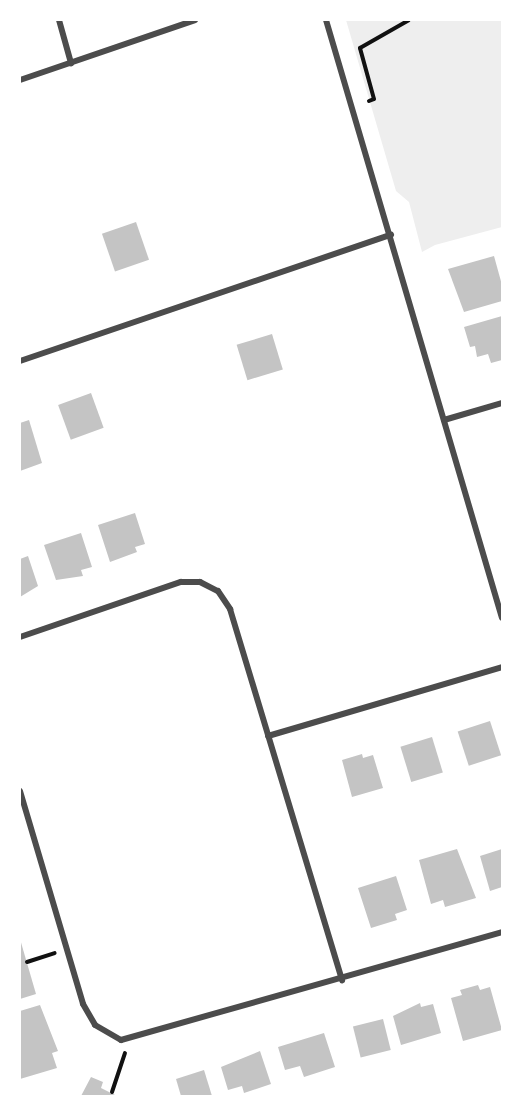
<!DOCTYPE html>
<html>
<head>
<meta charset="utf-8">
<style>
  body { margin:0 }
  #map { position:relative; width:522px; height:1116px; overflow:hidden; background:#fff; font-family:"Playfair Display",serif }
  div>[style] { position:absolute }
  [style*='--x'] { left:calc(var(--x)*1px); top:calc(var(--y)*1px); width:calc(var(--w)*1px); rotate:calc(var(--a)*1deg) }
  .green>* { inset:0; background:#eee }
  .building>* { inset:0; background:#c4c4c4; transform-origin:0 0 }
  .path>* { height:4px; margin:-2px; padding:0 2px; transform-origin:2px; border-radius:2px; background:#111 }
  .minor>* { height:6px; margin:-3px; padding:0 3px; transform-origin:3px; border-radius:3px; background:#4c4c4c }
  span { translate:-50% -50%; white-space:nowrap; text-align:center; line-height:1.15; -webkit-text-stroke:4.5px #fff; paint-order:stroke }
  .frame { position:absolute; inset:0; border:21px solid #fff; pointer-events:none }
</style>
</head>
<body>
<div id="map">
  <div class="green">
    <i style="clip-path:polygon(346px 20px,502px 20px,502px 227px,435px 245px,422px 252px,409px 202px,396px 191px)"></i>
  </div>
  <div class="building">
    <i style="left:136px;top:222px;width:40px;height:36px;rotate:71deg"></i>
    <i style="clip-path:polygon(494px 256px,502px 285px,502px 301px,464px 312px,448px 269px)"></i>
    <i style="clip-path:polygon(502px 316px,502px 360px,491px 363px,488px 354px,477px 357px,475px 346px,470px 347px,464px 327px)"></i>
    <i style="left:272px;top:334px;width:37px;height:37px;rotate:73deg"></i>
    <i style="left:91px;top:393px;width:37px;height:35px;rotate:70deg"></i>
    <i style="clip-path:polygon(29px 420px,42px 463px,20px 471px,20px 423px)"></i>
    <i style="clip-path:polygon(135px 513px,145px 544px,135px 547px,137px 552px,110px 562px,98px 525px)"></i>
    <i style="clip-path:polygon(81px 533px,92px 567px,81px 570px,83px 576px,56px 580px,44px 545px)"></i>
    <i style="clip-path:polygon(28px 556px,38px 586px,20px 597px,20px 559px)"></i>
    <i style="left:490px;top:721px;width:36px;height:34px;rotate:72deg"></i>
    <i style="left:432px;top:737px;width:37px;height:33px;rotate:73deg"></i>
    <i style="clip-path:polygon(362px 754px,363px 758px,373px 755px,383px 788px,352px 797px,342px 760px)"></i>
    <i style="clip-path:polygon(457px 849px,476px 898px,445px 907px,443px 900px,431px 904px,419px 860px)"></i>
    <i style="clip-path:polygon(502px 849px,502px 887px,490px 891px,480px 856px)"></i>
    <i style="clip-path:polygon(396px 876px,407px 910px,395px 914px,397px 920px,371px 928px,358px 888px)"></i>
    <i style="clip-path:polygon(20px 939px,36px 994px,20px 999px)"></i>
    <i style="clip-path:polygon(478px 985px,480px 990px,490px 987px,502px 1030px,463px 1041px,451px 998px,462px 995px,460px 990px)"></i>
    <i style="clip-path:polygon(420px 1003px,421px 1007px,433px 1004px,441px 1033px,401px 1045px,393px 1016px)"></i>
    <i style="clip-path:polygon(40px 1005px,58px 1051px,52px 1053px,57px 1068px,20px 1079px,20px 1011px)"></i>
    <i style="left:383px;top:1019px;width:32px;height:31px;rotate:76deg"></i>
    <i style="clip-path:polygon(324px 1033px,335px 1067px,304px 1077px,300px 1066px,285px 1070px,278px 1047px)"></i>
    <i style="clip-path:polygon(260px 1051px,271px 1084px,244px 1093px,242px 1086px,228px 1090px,221px 1067px)"></i>
    <i style="clip-path:polygon(204px 1070px,212px 1096px,181px 1096px,176px 1079px)"></i>
    <i style="clip-path:polygon(91px 1077px,103px 1082px,101px 1088px,117px 1096px,81px 1096px)"></i>
  </div>
  <div class="path">
    <i style="--x:369;--y:101;--w:5;--a:-22"></i>
    <i style="--x:374;--y:99;--w:53;--a:-105.4"></i>
    <i style="--x:360;--y:48;--w:56;--a:-29.7"></i>
    <i style="--x:27;--y:962;--w:29;--a:-18"></i>
    <i style="--x:112;--y:1092;--w:41;--a:-71.6"></i>
  </div>
  <div class="minor">
    <i style="--x:59;--y:20;--w:45;--a:74.4"></i>
    <i style="--x:326;--y:20;--w:623;--a:73.6"></i>
    <i style="--x:20;--y:80;--w:185;--a:-18.9"></i>
    <i style="--x:20;--y:361;--w:392;--a:-18.8"></i>
    <i style="--x:444;--y:420;--w:60;--a:-16.3"></i>
    <i style="--x:20;--y:637;--w:170;--a:-18.9"></i>
    <i style="--x:181;--y:582;--w:19;--a:0"></i>
    <i style="--x:200;--y:582;--w:20;--a:27"></i>
    <i style="--x:218;--y:591;--w:22;--a:56"></i>
    <i style="--x:230;--y:609;--w:388;--a:73.2"></i>
    <i style="--x:268;--y:736;--w:244;--a:-16.4"></i>
    <i style="--x:20;--y:791;--w:222;--a:73.5"></i>
    <i style="--x:83;--y:1004;--w:24;--a:60"></i>
    <i style="--x:95;--y:1025;--w:30;--a:30"></i>
    <i style="--x:121;--y:1040;--w:396;--a:-15.8"></i>
  </div>
  <div class="frame"></div>
</div>
</body>
</html>
